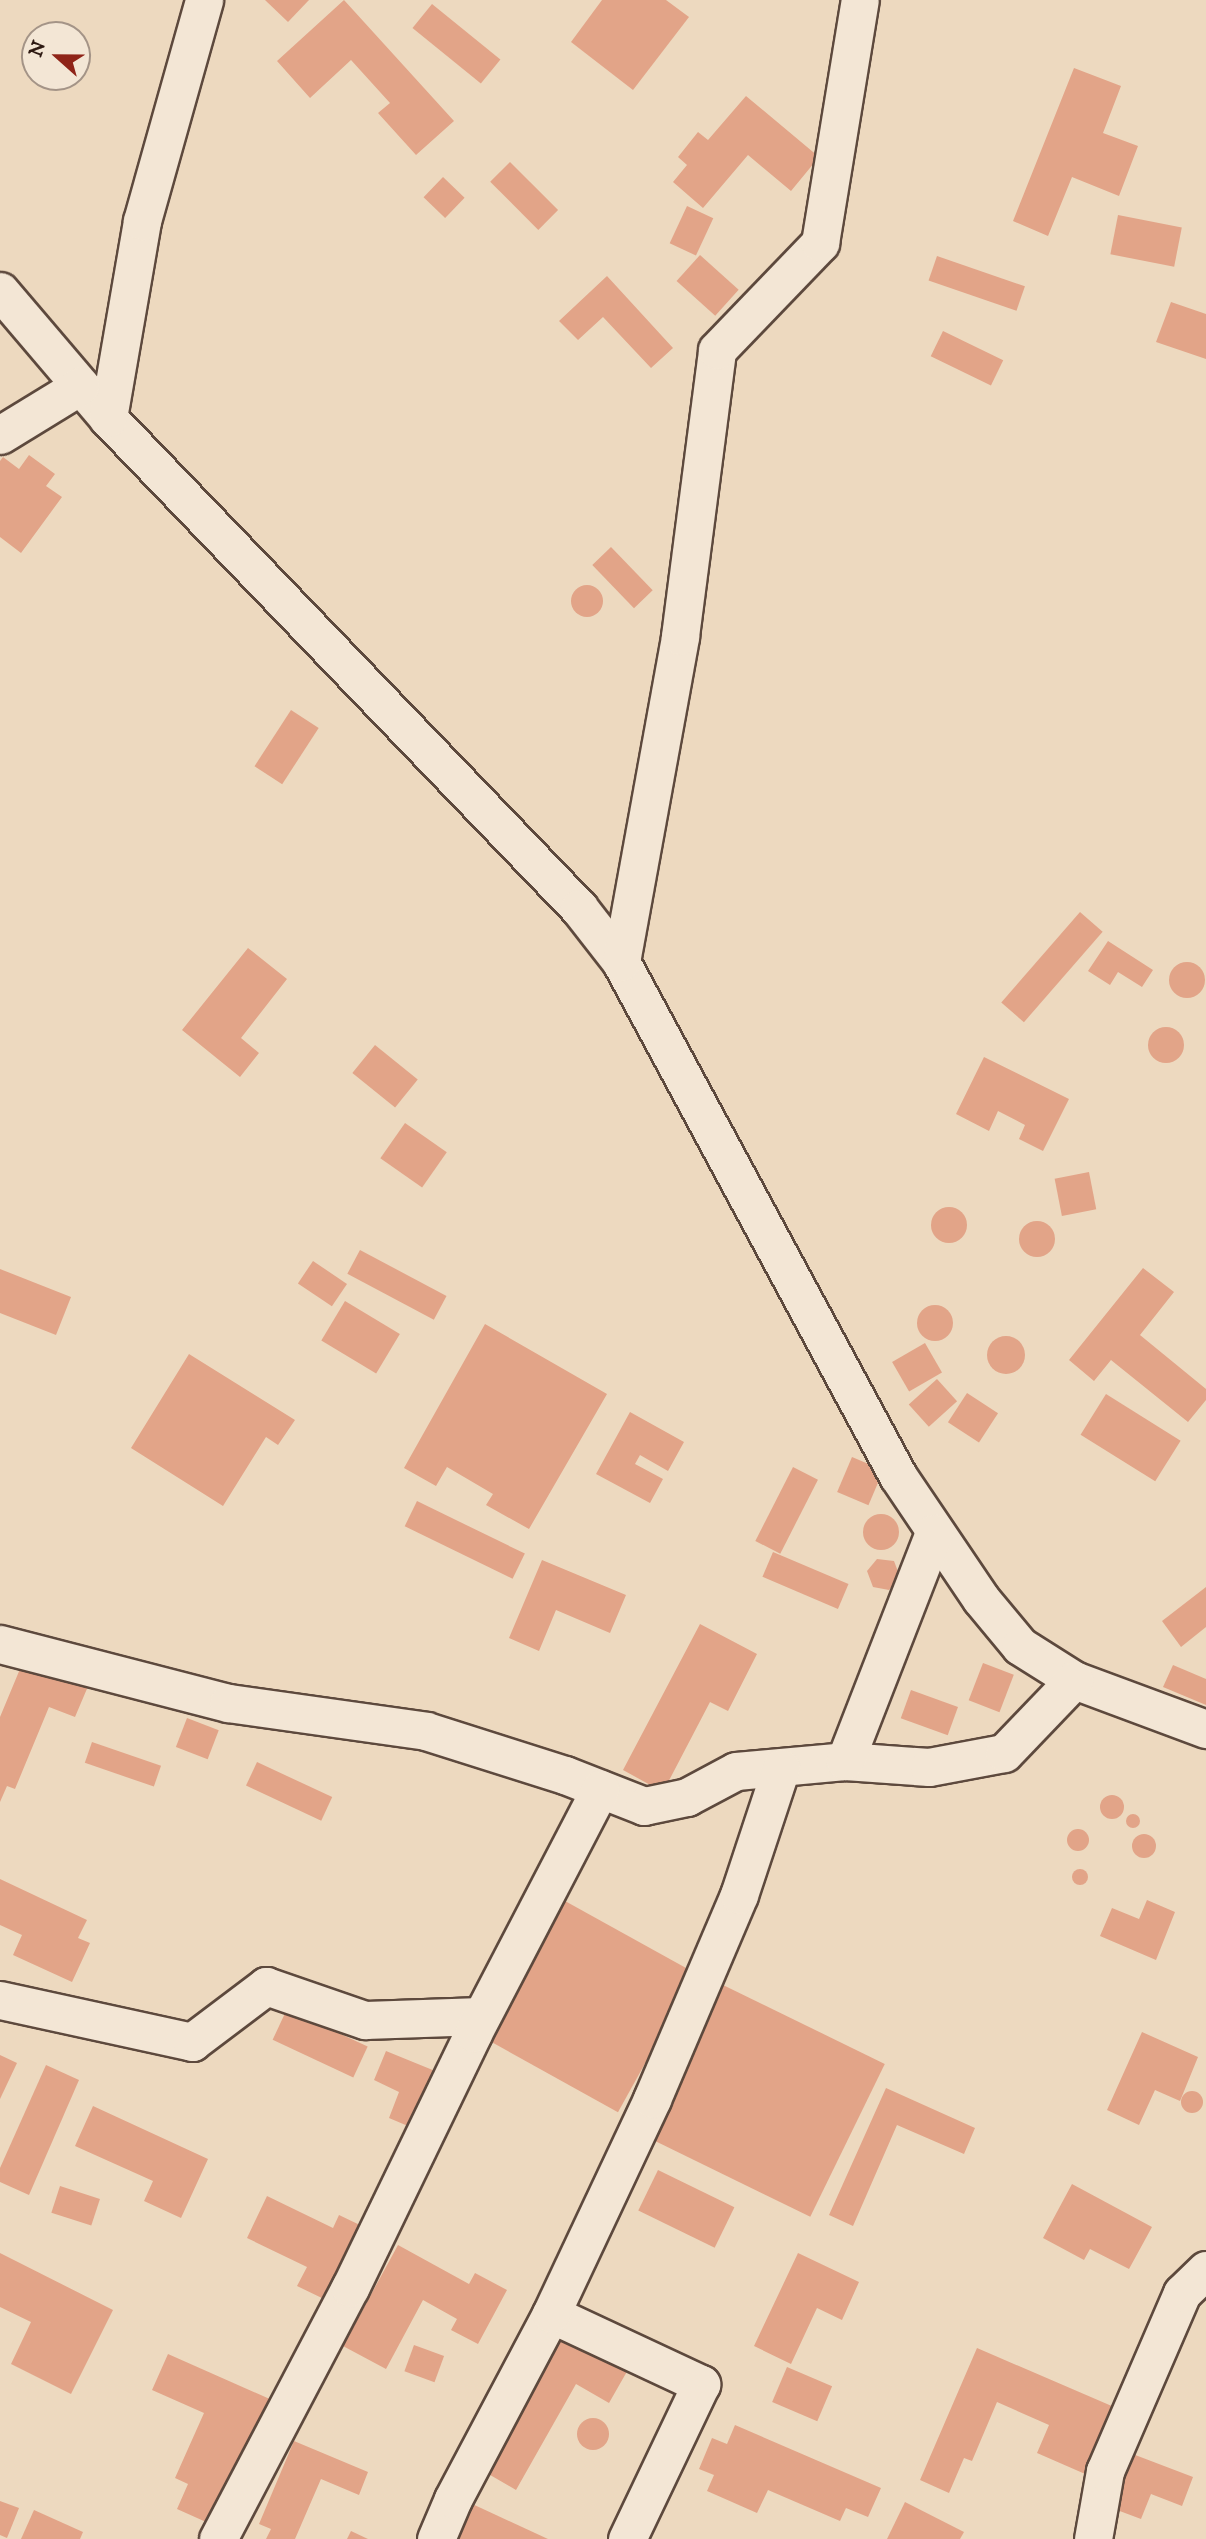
<!DOCTYPE html>
<html>
<head>
<meta charset="utf-8">
<style>
  body { margin:0 }
  #map { position:relative; width:1206px; height:2539px; overflow:hidden; background:#edd9bf; font-family:"IM FELL DW Pica",serif }
  div>[style] { position:absolute }
  [style*='--x'] { left:calc(var(--x)*1px); top:calc(var(--y)*1px); width:calc(var(--w)*1px); rotate:calc(var(--a)*1deg) }
  .building>* { inset:0; background:#e2a488; transform-origin:0 0 }
  .round { border-radius:50% }
  .roads { filter:drop-shadow(2px 0 #5d493d) drop-shadow(-2px 0 #5d493d) drop-shadow(0 2px #5d493d) drop-shadow(0 -2px #5d493d) }
  .street>* { height:37px; margin:-18.5px; padding:0 18.5px; transform-origin:18.5px; border-radius:18.5px; background:#f3e6d5 }
  span { translate:-50% -50%; white-space:nowrap; text-align:center; line-height:1.15; -webkit-text-stroke:7px #f3e6d5; paint-order:stroke }
  .north { position:absolute; left:21px; top:21px; width:70px; height:70px; box-sizing:border-box; background:#f3e6d5; border:2px solid #a49487; border-radius:50%; rotate:291deg; font-size:19px; font-weight:700; line-height:28px; text-align:center; color:#2d1912 }
  .north::after { content:''; display:block; margin:auto; width:24px; height:32px; background:#8f2418; clip-path:polygon(50% 0,100% 100%,50% 72%,0 100%) }
</style>
</head>
<body>
<div id="map">
  <div class="building">
    <i style="clip-path:polygon(265px 0,309px 0,288px 22px)"></i>
    <i style="clip-path:polygon(344px 0,454px 121px,416px 155px,378px 113px,390px 103px,351px 60px,310px 98px,277px 61px)"></i>
    <i style="clip-path:polygon(602px 0,666px 0,689px 17px,633px 90px,571px 42px)"></i>
    <i style="left:432px;top:4px;width:88px;height:31px;rotate:39deg"></i>
    <i style="clip-path:polygon(1074px 68px,1121px 86px,1103px 133px,1138px 146px,1119px 196px,1072px 177px,1048px 236px,1013px 221px)"></i>
    <i style="clip-path:polygon(746px 96px,819px 157px,791px 191px,748px 155px,703px 208px,673px 182px,687px 165px,678px 157px,698px 132px,708px 140px)"></i>
    <i style="left:510px;top:162px;width:68px;height:28px;rotate:45deg"></i>
    <i style="left:443px;top:177px;width:30px;height:28px;rotate:44deg"></i>
    <i style="left:687px;top:206px;width:29px;height:41px;rotate:25deg"></i>
    <i style="left:1118px;top:215px;width:65px;height:40px;rotate:11deg"></i>
    <i style="left:700px;top:255px;width:52px;height:35px;rotate:42deg"></i>
    <i style="left:937px;top:256px;width:93px;height:26px;rotate:19deg"></i>
    <i style="clip-path:polygon(607px 276px,673px 348px,651px 368px,603px 317px,578px 340px,559px 321px)"></i>
    <i style="clip-path:polygon(1171px 302px,1206px 314px,1206px 359px,1156px 342px)"></i>
    <i style="left:943px;top:331px;width:67px;height:28px;rotate:26deg"></i>
    <i style="clip-path:polygon(29px 455px,55px 474px,46px 486px,62px 497px,21px 553px,0 537px,0 461px,3px 457px,19px 469px)"></i>
    <i style="left:611px;top:547px;width:60px;height:26px;rotate:46deg"></i>
    <i class="round" style="left:571px;top:585px;width:32px;height:32px"></i>
    <i style="left:291px;top:710px;width:33px;height:67px;rotate:33deg"></i>
    <i style="left:1080px;top:912px;width:30px;height:120px;rotate:41deg"></i>
    <i style="clip-path:polygon(1108px 941px,1153px 970px,1142px 987px,1118px 972px,1110px 985px,1088px 971px)"></i>
    <i style="clip-path:polygon(248px 948px,287px 979px,241px 1038px,259px 1053px,240px 1077px,182px 1030px)"></i>
    <i class="round" style="left:1169px;top:962px;width:36px;height:36px"></i>
    <i class="round" style="left:1148px;top:1027px;width:36px;height:36px"></i>
    <i style="left:375px;top:1045px;width:55px;height:36px;rotate:39deg"></i>
    <i style="clip-path:polygon(984px 1057px,1069px 1099px,1043px 1151px,1019px 1139px,1025px 1125px,998px 1111px,989px 1131px,956px 1114px)"></i>
    <i style="left:405px;top:1123px;width:51px;height:43px;rotate:35deg"></i>
    <i style="left:1089px;top:1172px;width:38px;height:35px;rotate:79deg"></i>
    <i class="round" style="left:931px;top:1207px;width:36px;height:36px"></i>
    <i class="round" style="left:1019px;top:1221px;width:36px;height:36px"></i>
    <i style="left:360px;top:1250px;width:98px;height:27px;rotate:28deg"></i>
    <i style="left:313px;top:1261px;width:41px;height:27px;rotate:34deg"></i>
    <i style="clip-path:polygon(1143px 1268px,1174px 1292px,1140px 1335px,1206px 1389px,1206px 1400px,1188px 1422px,1111px 1360px,1094px 1381px,1069px 1360px)"></i>
    <i style="clip-path:polygon(0 1269px,71px 1297px,56px 1335px,0 1313px)"></i>
    <i style="left:345px;top:1301px;width:64px;height:46px;rotate:31deg"></i>
    <i class="round" style="left:917px;top:1305px;width:36px;height:36px"></i>
    <i style="clip-path:polygon(485px 1324px,607px 1394px,529px 1529px,486px 1505px,493px 1494px,447px 1467px,436px 1486px,404px 1468px)"></i>
    <i class="round" style="left:987px;top:1336px;width:38px;height:38px"></i>
    <i style="left:925px;top:1343px;width:34px;height:38px;rotate:60deg"></i>
    <i style="clip-path:polygon(189px 1354px,295px 1420px,278px 1445px,266px 1437px,223px 1506px,131px 1448px)"></i>
    <i style="left:937px;top:1379px;width:30px;height:38px;rotate:48deg"></i>
    <i style="left:967px;top:1393px;width:37px;height:35px;rotate:33deg"></i>
    <i style="left:1106px;top:1394px;width:88px;height:48px;rotate:32deg"></i>
    <i style="clip-path:polygon(630px 1412px,684px 1442px,668px 1471px,640px 1455px,635px 1464px,663px 1479px,650px 1503px,596px 1474px)"></i>
    <i style="left:852px;top:1457px;width:34px;height:38px;rotate:23deg"></i>
    <i style="left:793px;top:1467px;width:28px;height:83px;rotate:27deg"></i>
    <i style="left:417px;top:1501px;width:120px;height:28px;rotate:26deg"></i>
    <i class="round" style="left:863px;top:1514px;width:36px;height:36px"></i>
    <i style="left:773px;top:1552px;width:82px;height:27px;rotate:23deg"></i>
    <i style="clip-path:polygon(877px 1559px,894px 1561px,900px 1577px,889px 1590px,873px 1587px,867px 1571px)"></i>
    <i style="clip-path:polygon(542px 1560px,626px 1595px,610px 1633px,556px 1610px,539px 1651px,509px 1638px)"></i>
    <i style="clip-path:polygon(1206px 1587px,1206px 1627px,1181px 1647px,1162px 1621px)"></i>
    <i style="clip-path:polygon(700px 1624px,757px 1654px,728px 1711px,710px 1702px,663px 1792px,623px 1770px)"></i>
    <i style="clip-path:polygon(25px 1657px,89px 1684px,75px 1717px,49px 1707px,15px 1789px,7px 1786px,0 1802px,0 1717px)"></i>
    <i style="left:983px;top:1663px;width:33px;height:40px;rotate:21deg"></i>
    <i style="clip-path:polygon(1173px 1665px,1206px 1679px,1206px 1705px,1163px 1687px)"></i>
    <i style="left:911px;top:1690px;width:50px;height:30px;rotate:20deg"></i>
    <i style="left:187px;top:1718px;width:34px;height:31px;rotate:21deg"></i>
    <i style="left:92px;top:1742px;width:73px;height:22px;rotate:19deg"></i>
    <i style="left:257px;top:1762px;width:83px;height:26px;rotate:25deg"></i>
    <i class="round" style="left:1100px;top:1795px;width:24px;height:24px"></i>
    <i class="round" style="left:1126px;top:1814px;width:14px;height:14px"></i>
    <i class="round" style="left:1067px;top:1829px;width:22px;height:22px"></i>
    <i class="round" style="left:1132px;top:1834px;width:24px;height:24px"></i>
    <i class="round" style="left:1072px;top:1869px;width:16px;height:16px"></i>
    <i style="clip-path:polygon(0 1879px,87px 1920px,78px 1938px,90px 1943px,72px 1982px,13px 1955px,22px 1935px,0 1925px)"></i>
    <i style="left:556px;top:1896px;width:159px;height:159px;rotate:29deg"></i>
    <i style="clip-path:polygon(1147px 1900px,1175px 1912px,1156px 1960px,1100px 1936px,1112px 1908px,1139px 1919px)"></i>
    <i style="left:723px;top:1985px;width:180px;height:170px;rotate:26deg"></i>
    <i style="left:287px;top:2009px;width:89px;height:34px;rotate:25deg"></i>
    <i style="clip-path:polygon(1142px 2032px,1198px 2057px,1180px 2101px,1155px 2090px,1139px 2125px,1107px 2110px)"></i>
    <i style="clip-path:polygon(386px 2051px,440px 2073px,415px 2129px,389px 2118px,399px 2092px,374px 2080px)"></i>
    <i style="clip-path:polygon(0 2055px,17px 2063px,0 2099px)"></i>
    <i style="clip-path:polygon(46px 2065px,79px 2080px,29px 2195px,0 2182px,0 2168px)"></i>
    <i style="clip-path:polygon(886px 2088px,975px 2128px,964px 2154px,897px 2125px,853px 2226px,829px 2215px)"></i>
    <i class="round" style="left:1181px;top:2091px;width:22px;height:22px"></i>
    <i style="clip-path:polygon(93px 2106px,208px 2159px,181px 2218px,144px 2201px,153px 2181px,75px 2146px)"></i>
    <i style="left:658px;top:2170px;width:85px;height:45px;rotate:26deg"></i>
    <i style="clip-path:polygon(1072px 2184px,1152px 2227px,1129px 2269px,1090px 2249px,1084px 2260px,1043px 2238px)"></i>
    <i style="left:60px;top:2186px;width:42px;height:28px;rotate:18deg"></i>
    <i style="clip-path:polygon(267px 2196px,333px 2228px,339px 2215px,362px 2226px,326px 2300px,297px 2286px,307px 2267px,247px 2238px)"></i>
    <i style="clip-path:polygon(398px 2245px,469px 2284px,475px 2273px,507px 2290px,478px 2344px,451px 2330px,457px 2319px,423px 2300px,386px 2369px,343px 2346px)"></i>
    <i style="clip-path:polygon(0 2253px,113px 2310px,71px 2394px,11px 2364px,31px 2322px,0 2307px)"></i>
    <i style="clip-path:polygon(798px 2253px,859px 2282px,842px 2320px,817px 2308px,791px 2364px,754px 2346px)"></i>
    <i style="clip-path:polygon(565px 2332px,629px 2368px,609px 2403px,576px 2384px,516px 2490px,485px 2472px)"></i>
    <i style="left:414px;top:2345px;width:32px;height:28px;rotate:20deg"></i>
    <i style="clip-path:polygon(977px 2348px,1121px 2410px,1092px 2477px,1037px 2453px,1049px 2425px,997px 2402px,972px 2461px,964px 2458px,949px 2493px,920px 2480px)"></i>
    <i style="clip-path:polygon(168px 2354px,272px 2400px,215px 2526px,177px 2509px,188px 2484px,175px 2478px,204px 2413px,152px 2390px)"></i>
    <i style="left:787px;top:2367px;width:49px;height:38px;rotate:23deg"></i>
    <i class="round" style="left:577px;top:2418px;width:32px;height:32px"></i>
    <i style="clip-path:polygon(735px 2425px,881px 2488px,868px 2517px,846px 2508px,840px 2521px,768px 2490px,757px 2513px,707px 2491px,714px 2475px,699px 2469px,712px 2438px,727px 2444px)"></i>
    <i style="clip-path:polygon(294px 2441px,368px 2472px,359px 2495px,321px 2479px,295px 2539px,266px 2539px,271px 2529px,259px 2524px)"></i>
    <i style="clip-path:polygon(1130px 2453px,1193px 2477px,1182px 2506px,1151px 2494px,1141px 2519px,1109px 2507px)"></i>
    <i style="clip-path:polygon(0 2501px,19px 2508px,7px 2538px,0 2535px)"></i>
    <i style="clip-path:polygon(468px 2502px,548px 2539px,451px 2539px)"></i>
    <i style="clip-path:polygon(905px 2502px,964px 2532px,960px 2539px,887px 2539px)"></i>
    <i style="clip-path:polygon(34px 2510px,83px 2532px,80px 2539px,21px 2539px)"></i>
    <i style="clip-path:polygon(351px 2531px,368px 2539px,347px 2539px)"></i>
  </div>
  <div class="roads">
    <div class="street">
      <i style="--x:0;--y:291;--w:167;--a:49.6"></i>
      <i style="--x:108;--y:418;--w:680;--a:46.13"></i>
      <i style="--x:579;--y:908;--w:68;--a:52.1"></i>
      <i style="--x:621;--y:962;--w:584;--a:61.68"></i>
      <i style="--x:898;--y:1476;--w:148;--a:56"></i>
      <i style="--x:981;--y:1599;--w:61;--a:50.3"></i>
      <i style="--x:1020;--y:1646;--w:64;--a:32.2"></i>
      <i style="--x:1074;--y:1680;--w:141;--a:20.4"></i>
      <i style="--x:108;--y:418;--w:200;--a:-80.2"></i>
      <i style="--x:142;--y:221;--w:230;--a:-74.3"></i>
      <i style="--x:0;--y:435;--w:94;--a:-31.5"></i>
      <i style="--x:621;--y:962;--w:331;--a:-79.7"></i>
      <i style="--x:680;--y:636;--w:288;--a:-82.6"></i>
      <i style="--x:717;--y:350;--w:149;--a:-46.1"></i>
      <i style="--x:820;--y:243;--w:246;--a:-80.7"></i>
      <i style="--x:0;--y:1644;--w:236;--a:14.5"></i>
      <i style="--x:228;--y:1703;--w:200;--a:8"></i>
      <i style="--x:426;--y:1731;--w:146;--a:17.6"></i>
      <i style="--x:565;--y:1775;--w:85;--a:21.4"></i>
      <i style="--x:644;--y:1806;--w:44;--a:-11.8"></i>
      <i style="--x:687;--y:1797;--w:55;--a:-28"></i>
      <i style="--x:736;--y:1771;--w:109;--a:-5.2"></i>
      <i style="--x:845;--y:1761;--w:84;--a:4.1"></i>
      <i style="--x:929;--y:1767;--w:76;--a:-10.6"></i>
      <i style="--x:1004;--y:1753;--w:101;--a:-46.2"></i>
      <i style="--x:845;--y:1761;--w:245;--a:-68.7"></i>
      <i style="--x:0;--y:2000;--w:197;--a:12.3"></i>
      <i style="--x:192;--y:2042;--w:93;--a:-37.1"></i>
      <i style="--x:266;--y:1986;--w:105;--a:19"></i>
      <i style="--x:365;--y:2020;--w:116;--a:-2"></i>
      <i style="--x:551;--y:2314;--w:166;--a:25"></i>
      <i style="--x:701;--y:2384;--w:172;--a:115.5"></i>
      <i style="--x:218;--y:2539;--w:284;--a:-62.3"></i>
      <i style="--x:350;--y:2288;--w:283;--a:-64.2"></i>
      <i style="--x:473;--y:2033;--w:275;--a:-62.5"></i>
      <i style="--x:436;--y:2539;--w:43;--a:-67"></i>
      <i style="--x:453;--y:2499;--w:209;--a:-62.1"></i>
      <i style="--x:551;--y:2314;--w:238;--a:-64.8"></i>
      <i style="--x:652;--y:2099;--w:222;--a:-66.9"></i>
      <i style="--x:739;--y:1895;--w:134;--a:-71.7"></i>
      <i style="--x:1093;--y:2539;--w:69;--a:-80"></i>
      <i style="--x:1105;--y:2471;--w:194;--a:-66.6"></i>
      <i style="--x:1182;--y:2293;--w:33;--a:-44"></i>
    </div>
  </div>
  <div class="north">N</div>
</div>
</body>
</html>
